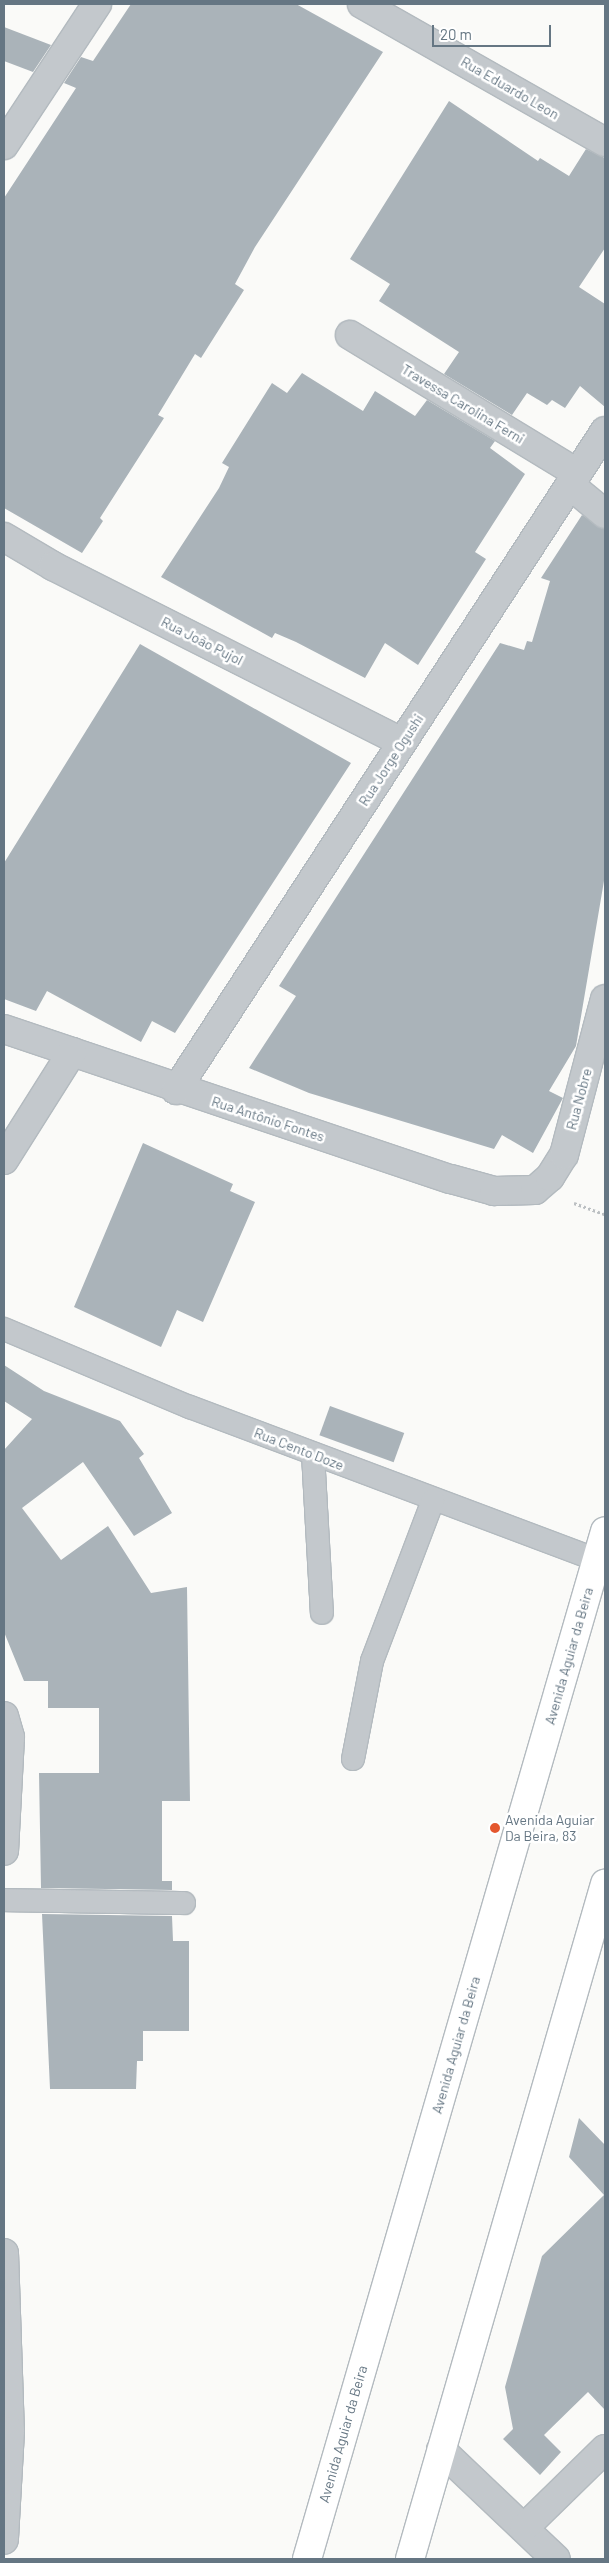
<!DOCTYPE html>
<html>
<head>
<meta charset="utf-8">
<style>
  body { margin:0 }
  #map { position:relative; width:609px; height:2563px; overflow:hidden; background:#fafaf8; font-family:Barlow,sans-serif }
  div>[style] { position:absolute }
  [style*='--x'] { left:calc(var(--x)*1px); top:calc(var(--y)*1px); width:calc(var(--w)*1px); rotate:calc(var(--a)*1deg) }
  .building>* { inset:0; background:#aab3b9; transform-origin:0 0 }
  .path>* { height:3px; margin-top:-1.5px; transform-origin:0; background:repeating-linear-gradient(90deg,#bbbfc2 0 2.5px,transparent 0 5px) }
  .roads { filter:drop-shadow(1px 0 #b3babf) drop-shadow(-1px 0 #b3babf) drop-shadow(0 1px #b3babf) drop-shadow(0 -1px #b3babf) }
  .lane>* { height:22px; margin:-11px; padding:0 11px; transform-origin:11px; border-radius:11px; background:#c3c8cc }
  .street>* { height:28px; margin:-14px; padding:0 14px; transform-origin:14px; border-radius:14px; background:#c3c8cc }
  .secondary>* { height:28px; margin:-14px; padding:0 14px; transform-origin:14px; border-radius:14px; background:#fff }
  .dots>* { width:14px; height:14px; translate:-50% -50%; box-sizing:border-box; border:2px solid #fff; border-radius:50% }
  span { translate:-50% -50%; white-space:nowrap; text-align:center; line-height:1.15; -webkit-text-stroke:5px #fff; paint-order:stroke }
  .street-label { font-size:14px; color:#657683 }
  .poi-label { font-size:14px; color:#657683 }
  .left { translate:0 -50%; text-align:left }
  .frame { position:absolute; inset:0; border:5px solid #657683; pointer-events:none }
  .scale { position:absolute; left:432px; top:25px; width:119px; height:22px; box-sizing:border-box; border:2px solid #657683; border-top:0; padding-left:6px; font-size:15px; line-height:18px; white-space:nowrap; color:#657683; -webkit-text-stroke:4px #fff; paint-order:stroke }
</style>
</head>
<body>
<div id="map">
  <div class="building">
    <i style="clip-path:polygon(131px 4px,296px 4px,383px 52px,255px 247px,235px 284px,244px 290px,201px 358px,195px 354px,158px 415px,164px 418px,100px 518px,103px 521px,82px 553px,4px 508px,4px 198px,76px 88px,64px 83px,81px 57px,93px 61px)"></i>
    <i style="clip-path:polygon(4px 27px,51px 45px,33px 72px,4px 61px)"></i>
    <i style="clip-path:polygon(449px 101px,538px 161px,540px 158px,569px 176px,586px 149px,605px 158px,605px 248px,579px 287px,605px 304px,605px 407px,580px 386px,565px 408px,552px 400px,547px 405px,527px 393px,512px 415px,444px 374px,459px 352px,379px 301px,390px 284px,350px 259px)"></i>
    <i style="clip-path:polygon(302px 373px,363px 411px,375px 391px,415px 416px,427px 400px,495px 441px,490px 448px,525px 474px,475px 552px,486px 559px,418px 665px,385px 643px,365px 678px,296px 642px,275px 633px,272px 638px,161px 577px,219px 488px,229px 467px,222px 463px,272px 383px,287px 393px)"></i>
    <i style="clip-path:polygon(582px 515px,605px 529px,605px 875px,576px 1046px,549px 1091px,563px 1098px,533px 1153px,502px 1135px,494px 1149px,309px 1093px,249px 1068px,296px 996px,279px 986px,500px 643px,524px 650px,527px 641px,532px 642px,550px 581px,541px 578px)"></i>
    <i style="clip-path:polygon(140px 644px,351px 763px,175px 1033px,152px 1021px,141px 1042px,47px 991px,36px 1011px,4px 999px,4px 863px)"></i>
    <i style="clip-path:polygon(143px 1143px,233px 1184px,230px 1191px,255px 1202px,203px 1322px,177px 1310px,161px 1347px,74px 1307px)"></i>
    <i style="clip-path:polygon(4px 1365px,44px 1391px,120px 1421px,144px 1454px,139px 1458px,172px 1513px,134px 1536px,83px 1462px,22px 1508px,61px 1560px,108px 1526px,151px 1593px,187px 1587px,190px 1801px,162px 1801px,162px 1881px,172px 1881px,172px 1890px,41px 1888px,39px 1773px,99px 1773px,99px 1708px,48px 1708px,48px 1681px,24px 1681px,4px 1632px,4px 1450px,32px 1419px,4px 1401px)"></i>
    <i style="left:330px;top:1406px;width:79px;height:31px;rotate:20deg"></i>
    <i style="clip-path:polygon(42px 1914px,172px 1916px,173px 1941px,189px 1941px,189px 2031px,143px 2031px,143px 2061px,137px 2061px,136px 2089px,50px 2089px)"></i>
    <i style="clip-path:polygon(579px 2118px,605px 2145px,605px 2410px,588px 2392px,544px 2435px,561px 2452px,540px 2475px,503px 2439px,513px 2429px,505px 2387px,542px 2256px,604px 2195px,569px 2157px)"></i>
  </div>
  <div class="path">
    <i style="--x:574;--y:1203;--w:33;--a:20"></i>
  </div>
  <div class="roads">
    <div class="lane">
      <i style="--x:4;--y:1329;--w:202;--a:22.8"></i>
      <i style="--x:190;--y:1407;--w:435;--a:20.6"></i>
      <i style="--x:313;--y:1454;--w:159;--a:86.8"></i>
      <i style="--x:353;--y:1759;--w:100;--a:-79"></i>
      <i style="--x:372;--y:1661;--w:172;--a:-69.2"></i>
      <i style="--x:4;--y:1900;--w:180;--a:1"></i>
    </div>
    <div class="street">
      <i style="--x:362;--y:4;--w:279;--a:29.6"></i>
      <i style="--x:4;--y:145;--w:169;--a:-56.6"></i>
      <i style="--x:350;--y:335;--w:266;--a:31.3"></i>
      <i style="--x:570;--y:485;--w:45;--a:39.6"></i>
      <i style="--x:4;--y:537;--w:57;--a:30.6"></i>
      <i style="--x:53;--y:566;--w:391;--a:26.8"></i>
      <i style="--x:4;--y:1029;--w:471;--a:18.6"></i>
      <i style="--x:451;--y:1179;--w:45;--a:15.6"></i>
      <i style="--x:494;--y:1191;--w:41;--a:-1.4"></i>
      <i style="--x:535;--y:1190;--w:20;--a:-41"></i>
      <i style="--x:550;--y:1177;--w:26;--a:-58"></i>
      <i style="--x:564;--y:1155;--w:161;--a:-75.3"></i>
      <i style="--x:176;--y:1090;--w:786;--a:-56.94"></i>
      <i style="--x:4;--y:1160;--w:128;--a:-57.8"></i>
      <i style="--x:4;--y:1716;--w:22;--a:74"></i>
      <i style="--x:10;--y:1737;--w:114;--a:93"></i>
      <i style="--x:4;--y:2253;--w:178;--a:88.1"></i>
      <i style="--x:10;--y:2431;--w:109;--a:93.2"></i>
      <i style="--x:441;--y:2450;--w:158;--a:43.5"></i>
      <i style="--x:524;--y:2528;--w:113;--a:-44.3"></i>
    </div>
    <div class="secondary">
      <i style="--x:307;--y:2559;--w:1070;--a:-73.83"></i>
      <i style="--x:410;--y:2559;--w:703;--a:-73.89"></i>
    </div>
  </div>
  <div class="dots">
    <i style="left:495px;top:1828px;background:#e4572e"></i>
  </div>
  <div class="street-label">
    <span style="left:510px;top:88px;rotate:30deg">Rua Eduardo Leon</span>
    <span style="left:463px;top:404px;rotate:31deg">Travessa Carolina Ferni</span>
    <span style="left:202px;top:641px;rotate:27deg">Rua João Pujol</span>
    <span style="left:391px;top:760px;rotate:-57deg">Rua Jorge Ogushi</span>
    <span style="left:579px;top:1099px;rotate:-75deg">Rua Nobre</span>
    <span style="left:268px;top:1119px;rotate:18deg">Rua Antônio Fontes</span>
    <span style="left:299px;top:1449px;rotate:21deg">Rua Cento Doze</span>
    <span style="left:569px;top:1656px;rotate:-74deg">Avenida Aguiar da Beira</span>
    <span style="left:456px;top:2045px;rotate:-74deg">Avenida Aguiar da Beira</span>
    <span style="left:343px;top:2434px;rotate:-74deg">Avenida Aguiar da Beira</span>
  </div>
  <div class="poi-label">
    <span class="left" style="left:505px;top:1828px">Avenida Aguiar<br>Da Beira, 83</span>
  </div>
  <div class="frame"></div>
  <div class="scale">20 m</div>
</div>
</body>
</html>
